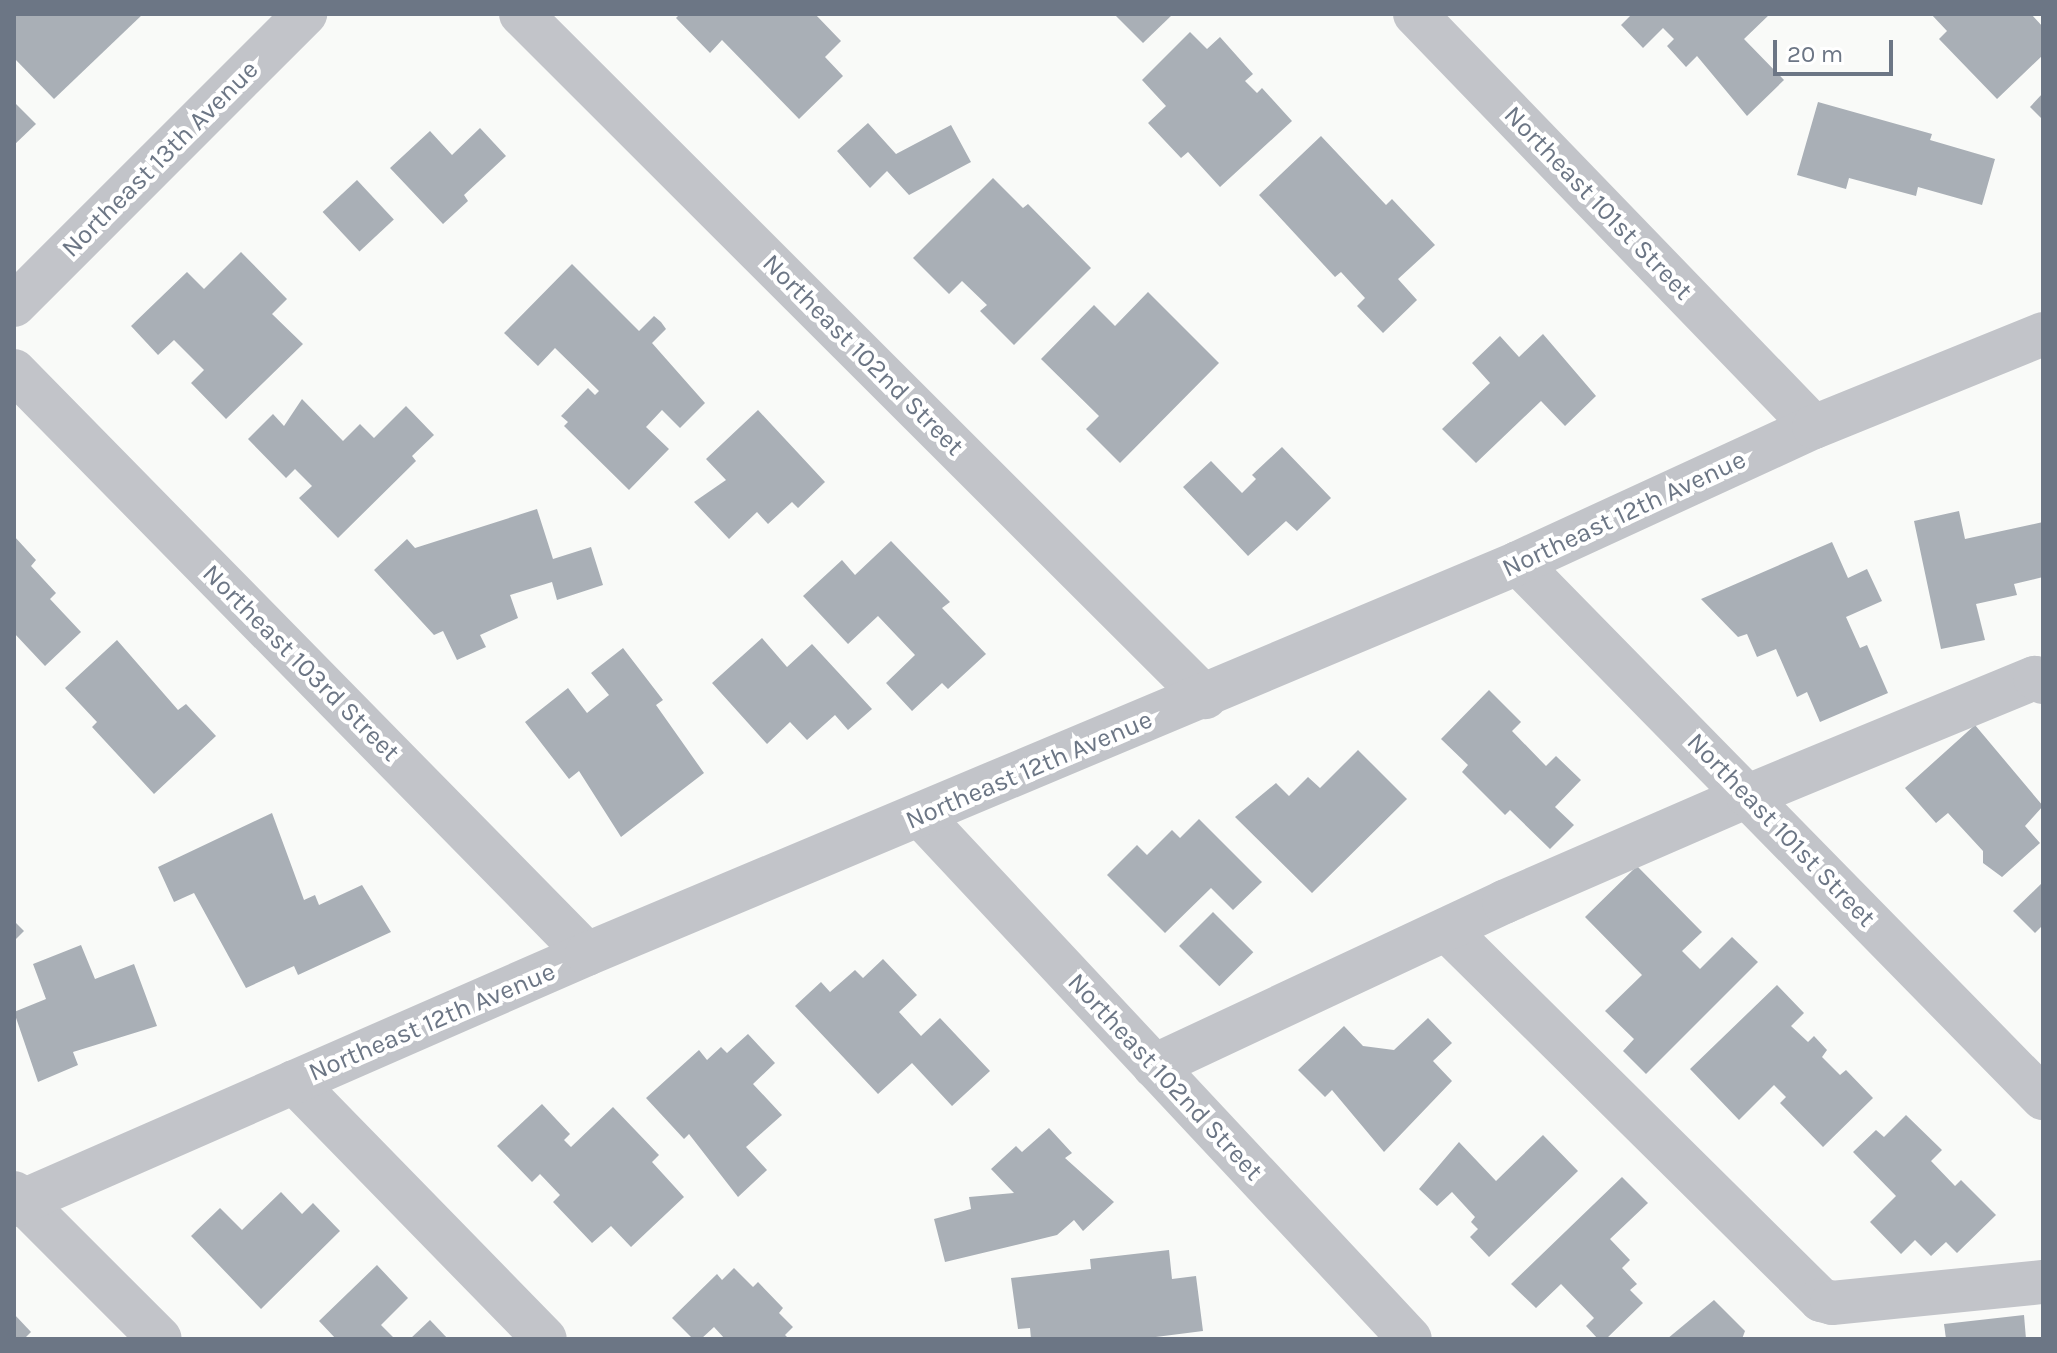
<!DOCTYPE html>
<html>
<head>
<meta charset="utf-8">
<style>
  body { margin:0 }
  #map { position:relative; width:2057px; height:1353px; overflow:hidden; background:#f9faf8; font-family:Karla,sans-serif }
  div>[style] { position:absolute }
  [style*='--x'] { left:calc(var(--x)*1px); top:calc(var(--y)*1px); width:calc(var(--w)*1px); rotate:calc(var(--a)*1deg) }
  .building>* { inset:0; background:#a9afb6; transform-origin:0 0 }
  .minor>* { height:44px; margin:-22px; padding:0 22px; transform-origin:22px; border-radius:22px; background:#c2c4c9 }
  span { translate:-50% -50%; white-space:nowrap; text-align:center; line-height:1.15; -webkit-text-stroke:8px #fff; paint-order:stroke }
  .street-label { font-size:26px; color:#6c7685 }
  .frame { position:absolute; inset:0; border:16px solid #6c7685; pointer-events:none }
  .scale { position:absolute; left:1773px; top:40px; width:120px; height:36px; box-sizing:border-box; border:4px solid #6c7685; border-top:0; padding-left:10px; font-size:24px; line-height:28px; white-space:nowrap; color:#6c7685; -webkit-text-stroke:6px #fff; paint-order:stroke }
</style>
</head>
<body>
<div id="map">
  <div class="building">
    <i style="clip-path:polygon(14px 14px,143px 14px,54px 99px,14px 58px)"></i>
    <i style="clip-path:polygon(680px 14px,815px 14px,841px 41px,825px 57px,843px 76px,799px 119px,722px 40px,710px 53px,676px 18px)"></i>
    <i style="clip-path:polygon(1114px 14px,1173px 14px,1143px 43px)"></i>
    <i style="clip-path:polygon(1632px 14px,1770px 14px,1744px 39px,1784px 80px,1747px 116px,1697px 56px,1686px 67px,1667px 46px,1674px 39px,1663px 28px,1643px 48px,1621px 25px)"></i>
    <i style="clip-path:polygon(1931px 14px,2031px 14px,2043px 27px,2043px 55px,1997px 99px,1939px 39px,1947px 31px)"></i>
    <i style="clip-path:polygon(1190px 32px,1207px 49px,1220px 37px,1253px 74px,1245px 81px,1257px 93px,1262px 88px,1292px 121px,1220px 187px,1188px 152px,1181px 158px,1148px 123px,1166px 106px,1142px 80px)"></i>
    <i style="clip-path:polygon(2043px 93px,2043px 120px,2030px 107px)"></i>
    <i style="clip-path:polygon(14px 102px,36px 124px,14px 145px)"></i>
    <i style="clip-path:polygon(1818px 102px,1932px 134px,1930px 140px,1995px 159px,1982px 205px,1918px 187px,1916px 196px,1849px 178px,1846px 189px,1797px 175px)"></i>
    <i style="clip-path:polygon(868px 123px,896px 154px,951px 125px,971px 162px,909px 195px,887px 171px,870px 188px,837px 151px)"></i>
    <i style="clip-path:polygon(480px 128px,506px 156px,464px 195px,468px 201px,443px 224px,390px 168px,430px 131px,452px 155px)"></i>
    <i style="clip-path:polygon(1321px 136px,1386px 205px,1392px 199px,1435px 245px,1398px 279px,1417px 300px,1383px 333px,1357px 306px,1365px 298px,1341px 272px,1335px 277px,1259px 195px)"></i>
    <i style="clip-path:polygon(993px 178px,1023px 208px,1028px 204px,1091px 268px,1014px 345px,980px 311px,987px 305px,962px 281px,949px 294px,913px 258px)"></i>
    <i style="left:357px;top:180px;width:54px;height:47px;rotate:47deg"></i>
    <i style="clip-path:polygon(241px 252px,287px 299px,272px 314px,303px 344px,226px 419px,191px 383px,204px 370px,174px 340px,158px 355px,131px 326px,187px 272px,204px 289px)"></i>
    <i style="clip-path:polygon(572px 264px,639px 331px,654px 316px,661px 322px,666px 329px,652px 343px,705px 403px,680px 428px,662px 410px,646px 427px,669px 449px,629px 490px,564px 426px,568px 422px,561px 416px,588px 388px,595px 395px,599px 391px,555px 348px,538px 366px,504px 333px)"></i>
    <i style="clip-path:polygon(1148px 292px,1219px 363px,1120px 463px,1086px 429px,1099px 416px,1041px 359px,1094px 305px,1115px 326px)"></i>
    <i style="clip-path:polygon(1543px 334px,1596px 396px,1565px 426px,1541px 401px,1476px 463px,1442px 429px,1490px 383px,1472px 363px,1500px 336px,1519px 357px)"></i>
    <i style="clip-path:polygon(302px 399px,343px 441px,360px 424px,374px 438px,406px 406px,434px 435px,412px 456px,416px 461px,338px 538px,299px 498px,312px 486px,295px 469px,286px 478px,248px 439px,273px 414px,284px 426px)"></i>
    <i style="clip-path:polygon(758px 410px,825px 482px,798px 508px,792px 502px,768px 524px,757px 512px,729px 539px,694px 502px,726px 480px,706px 459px)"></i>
    <i style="clip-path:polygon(1282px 447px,1331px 498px,1297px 531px,1286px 521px,1248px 556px,1183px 487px,1211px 461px,1242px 493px,1256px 479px,1252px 475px)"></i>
    <i style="clip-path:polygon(537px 509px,553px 559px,591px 547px,603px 585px,557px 600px,552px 582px,510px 595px,518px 618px,480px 635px,486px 647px,457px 660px,443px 631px,434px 635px,374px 570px,407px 539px,415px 548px)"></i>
    <i style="clip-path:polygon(1959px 511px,1965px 539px,2043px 522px,2043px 577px,2014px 584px,2017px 595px,1976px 604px,1985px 640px,1941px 649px,1914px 521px)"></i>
    <i style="clip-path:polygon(14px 536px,36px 560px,31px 566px,56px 593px,50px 599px,81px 632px,45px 666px,14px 633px)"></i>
    <i style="clip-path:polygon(891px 541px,950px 602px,942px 608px,986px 654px,948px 689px,942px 683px,912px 711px,886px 683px,915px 655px,878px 616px,848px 644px,803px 596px,842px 560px,855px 575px)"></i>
    <i style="clip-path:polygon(1832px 542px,1848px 578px,1867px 569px,1882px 601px,1846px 617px,1860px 648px,1867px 645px,1888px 693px,1820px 722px,1807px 692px,1797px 697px,1776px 649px,1757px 657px,1747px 634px,1738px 637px,1701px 599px)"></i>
    <i style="clip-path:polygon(762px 638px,787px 667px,812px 644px,872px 709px,848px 730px,835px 715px,807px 740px,790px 722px,767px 744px,712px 683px)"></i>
    <i style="clip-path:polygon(117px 640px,178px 710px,186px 704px,216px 736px,154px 794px,92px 727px,97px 722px,65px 688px)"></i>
    <i style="clip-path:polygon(623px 648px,663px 700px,656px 705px,704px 773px,621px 837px,579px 771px,569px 779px,525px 722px,568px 688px,587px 713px,609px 695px,591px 673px)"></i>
    <i style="clip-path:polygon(1489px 690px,1521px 722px,1512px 731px,1546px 766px,1556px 756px,1581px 780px,1555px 807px,1574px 825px,1550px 849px,1510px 810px,1505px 815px,1462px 772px,1468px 765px,1441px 739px)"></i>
    <i style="clip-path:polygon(1975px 725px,2043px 806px,2025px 826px,2040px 843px,2002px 877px,1983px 863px,1983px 851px,1948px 813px,1936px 823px,1905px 788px)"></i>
    <i style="clip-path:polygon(1358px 750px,1407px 799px,1312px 893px,1235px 817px,1276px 783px,1289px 796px,1308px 777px,1320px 788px)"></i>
    <i style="clip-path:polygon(272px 813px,304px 900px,315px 895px,319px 905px,362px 885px,391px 932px,298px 975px,294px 966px,246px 988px,194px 893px,174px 902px,158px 867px)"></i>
    <i style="clip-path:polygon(1199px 819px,1262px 882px,1233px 910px,1211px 888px,1165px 933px,1107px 875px,1137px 845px,1147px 855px,1172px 830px,1180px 838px)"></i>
    <i style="clip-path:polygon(1637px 866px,1702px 932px,1682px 951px,1700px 969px,1732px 937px,1758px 962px,1646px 1074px,1623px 1051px,1634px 1039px,1605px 1011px,1642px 975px,1585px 917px)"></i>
    <i style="clip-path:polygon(2043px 882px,2043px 925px,2035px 933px,2013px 911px)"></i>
    <i style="left:1213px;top:912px;width:57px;height:48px;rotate:45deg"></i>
    <i style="clip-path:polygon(14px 921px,24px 931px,14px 941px)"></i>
    <i style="clip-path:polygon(81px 945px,95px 979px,134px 964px,157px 1026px,73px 1052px,78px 1065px,38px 1082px,14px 1012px,46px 999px,33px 964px)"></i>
    <i style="clip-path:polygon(883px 959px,917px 995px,899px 1012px,921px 1036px,940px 1018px,990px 1071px,952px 1106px,912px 1063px,878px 1094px,795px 1006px,821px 982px,830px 992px,855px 970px,863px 978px)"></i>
    <i style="clip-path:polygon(1777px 985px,1804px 1013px,1791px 1026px,1808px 1042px,1814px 1036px,1827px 1050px,1822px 1057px,1840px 1075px,1846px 1070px,1873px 1098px,1823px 1147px,1780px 1103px,1786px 1097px,1774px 1085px,1739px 1120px,1690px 1069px)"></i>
    <i style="clip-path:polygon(1428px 1018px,1452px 1043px,1433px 1061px,1452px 1081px,1384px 1152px,1332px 1090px,1325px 1097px,1298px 1070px,1344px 1026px,1363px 1046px,1394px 1050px)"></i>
    <i style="clip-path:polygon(748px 1034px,775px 1063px,753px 1084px,782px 1115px,746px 1147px,767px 1170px,738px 1197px,689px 1134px,684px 1139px,646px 1098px,699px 1050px,707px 1060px,721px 1047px,727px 1053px)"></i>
    <i style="clip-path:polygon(542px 1104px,570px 1134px,564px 1140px,571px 1147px,613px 1107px,659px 1155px,652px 1162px,684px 1197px,631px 1247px,611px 1226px,592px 1243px,553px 1202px,560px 1195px,540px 1174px,532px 1182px,497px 1146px)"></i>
    <i style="clip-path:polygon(1906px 1115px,1942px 1150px,1931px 1161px,1955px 1186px,1961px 1180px,1996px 1215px,1957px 1253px,1946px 1242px,1931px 1256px,1915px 1240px,1901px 1254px,1870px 1222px,1896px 1196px,1853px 1152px,1876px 1130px,1884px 1137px)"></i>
    <i style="clip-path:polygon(1049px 1128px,1072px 1153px,1065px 1158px,1114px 1202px,1083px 1231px,1074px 1220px,1057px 1235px,945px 1262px,934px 1219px,971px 1209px,969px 1197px,1014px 1193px,991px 1169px,1016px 1146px,1022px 1152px)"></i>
    <i style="clip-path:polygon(1543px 1135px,1578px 1171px,1489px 1257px,1470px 1237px,1478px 1229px,1471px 1222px,1475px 1217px,1452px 1192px,1437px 1206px,1419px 1189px,1459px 1142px,1496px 1181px)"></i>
    <i style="clip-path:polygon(1622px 1177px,1648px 1203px,1610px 1239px,1630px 1260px,1622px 1268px,1637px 1284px,1630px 1290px,1643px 1303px,1606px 1339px,1598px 1339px,1586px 1326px,1594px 1318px,1561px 1284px,1536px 1308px,1511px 1284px)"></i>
    <i style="clip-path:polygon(281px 1192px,302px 1214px,313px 1203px,340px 1231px,261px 1309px,191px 1236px,220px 1208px,242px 1230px)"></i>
    <i style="clip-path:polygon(1169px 1250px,1172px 1279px,1196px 1276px,1203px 1331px,1140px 1339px,1031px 1339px,1030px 1328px,1018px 1329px,1011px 1278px,1091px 1269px,1090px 1259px)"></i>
    <i style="clip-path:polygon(377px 1265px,408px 1298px,381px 1325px,395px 1339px,336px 1339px,319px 1321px)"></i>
    <i style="clip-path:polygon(734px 1268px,753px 1287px,758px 1282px,783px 1308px,779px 1313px,793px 1327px,785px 1335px,789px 1339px,725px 1339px,714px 1327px,701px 1339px,693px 1339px,672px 1318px,717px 1274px,722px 1280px)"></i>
    <i style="clip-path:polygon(1714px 1300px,1745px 1331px,1742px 1339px,1667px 1339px)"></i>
    <i style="clip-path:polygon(14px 1314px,31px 1332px,24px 1339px,14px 1339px)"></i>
    <i style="clip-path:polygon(2024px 1315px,2026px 1339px,1946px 1339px,1944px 1324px)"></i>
    <i style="clip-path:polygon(430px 1320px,448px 1339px,410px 1339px)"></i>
  </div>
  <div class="minor">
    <i style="--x:521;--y:14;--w:967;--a:44.96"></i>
    <i style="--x:1415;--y:14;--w:574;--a:45.99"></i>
    <i style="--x:14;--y:305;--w:412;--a:-45"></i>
    <i style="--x:14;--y:371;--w:817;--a:45.5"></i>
    <i style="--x:1518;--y:563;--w:750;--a:45.54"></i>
    <i style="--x:920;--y:815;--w:717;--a:46.92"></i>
    <i style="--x:1447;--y:930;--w:526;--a:44.69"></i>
    <i style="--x:1821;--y:1300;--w:11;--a:15"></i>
    <i style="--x:1832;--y:1303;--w:212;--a:-5.7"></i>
    <i style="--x:1154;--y:1066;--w:387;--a:-25.1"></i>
    <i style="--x:1504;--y:902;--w:266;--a:-23.5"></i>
    <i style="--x:1748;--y:796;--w:310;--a:-22.4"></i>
    <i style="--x:2035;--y:678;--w:9;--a:27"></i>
    <i style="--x:294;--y:1082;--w:359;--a:45.7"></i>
    <i style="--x:14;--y:1193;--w:206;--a:45"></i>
    <i style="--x:14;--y:1205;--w:626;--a:-23.66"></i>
    <i style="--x:587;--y:954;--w:1010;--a:-22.78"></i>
    <i style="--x:1518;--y:563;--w:326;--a:-24.7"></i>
    <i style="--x:1814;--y:427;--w:247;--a:-22.1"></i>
  </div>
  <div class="street-label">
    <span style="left:160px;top:159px;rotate:-45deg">Northeast 13th Avenue</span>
    <span style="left:1598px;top:203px;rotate:46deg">Northeast 101st Street</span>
    <span style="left:863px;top:355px;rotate:45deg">Northeast 102nd Street</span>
    <span style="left:1624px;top:514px;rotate:-25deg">Northeast 12th Avenue</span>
    <span style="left:301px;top:663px;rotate:45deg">Northeast 103rd Street</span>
    <span style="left:1029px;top:770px;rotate:-23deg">Northeast 12th Avenue</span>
    <span style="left:1781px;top:830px;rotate:46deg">Northeast 101st Street</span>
    <span style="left:432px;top:1022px;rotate:-23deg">Northeast 12th Avenue</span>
    <span style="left:1165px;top:1077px;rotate:47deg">Northeast 102nd Street</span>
  </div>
  <div class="frame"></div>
  <div class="scale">20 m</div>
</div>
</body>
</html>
